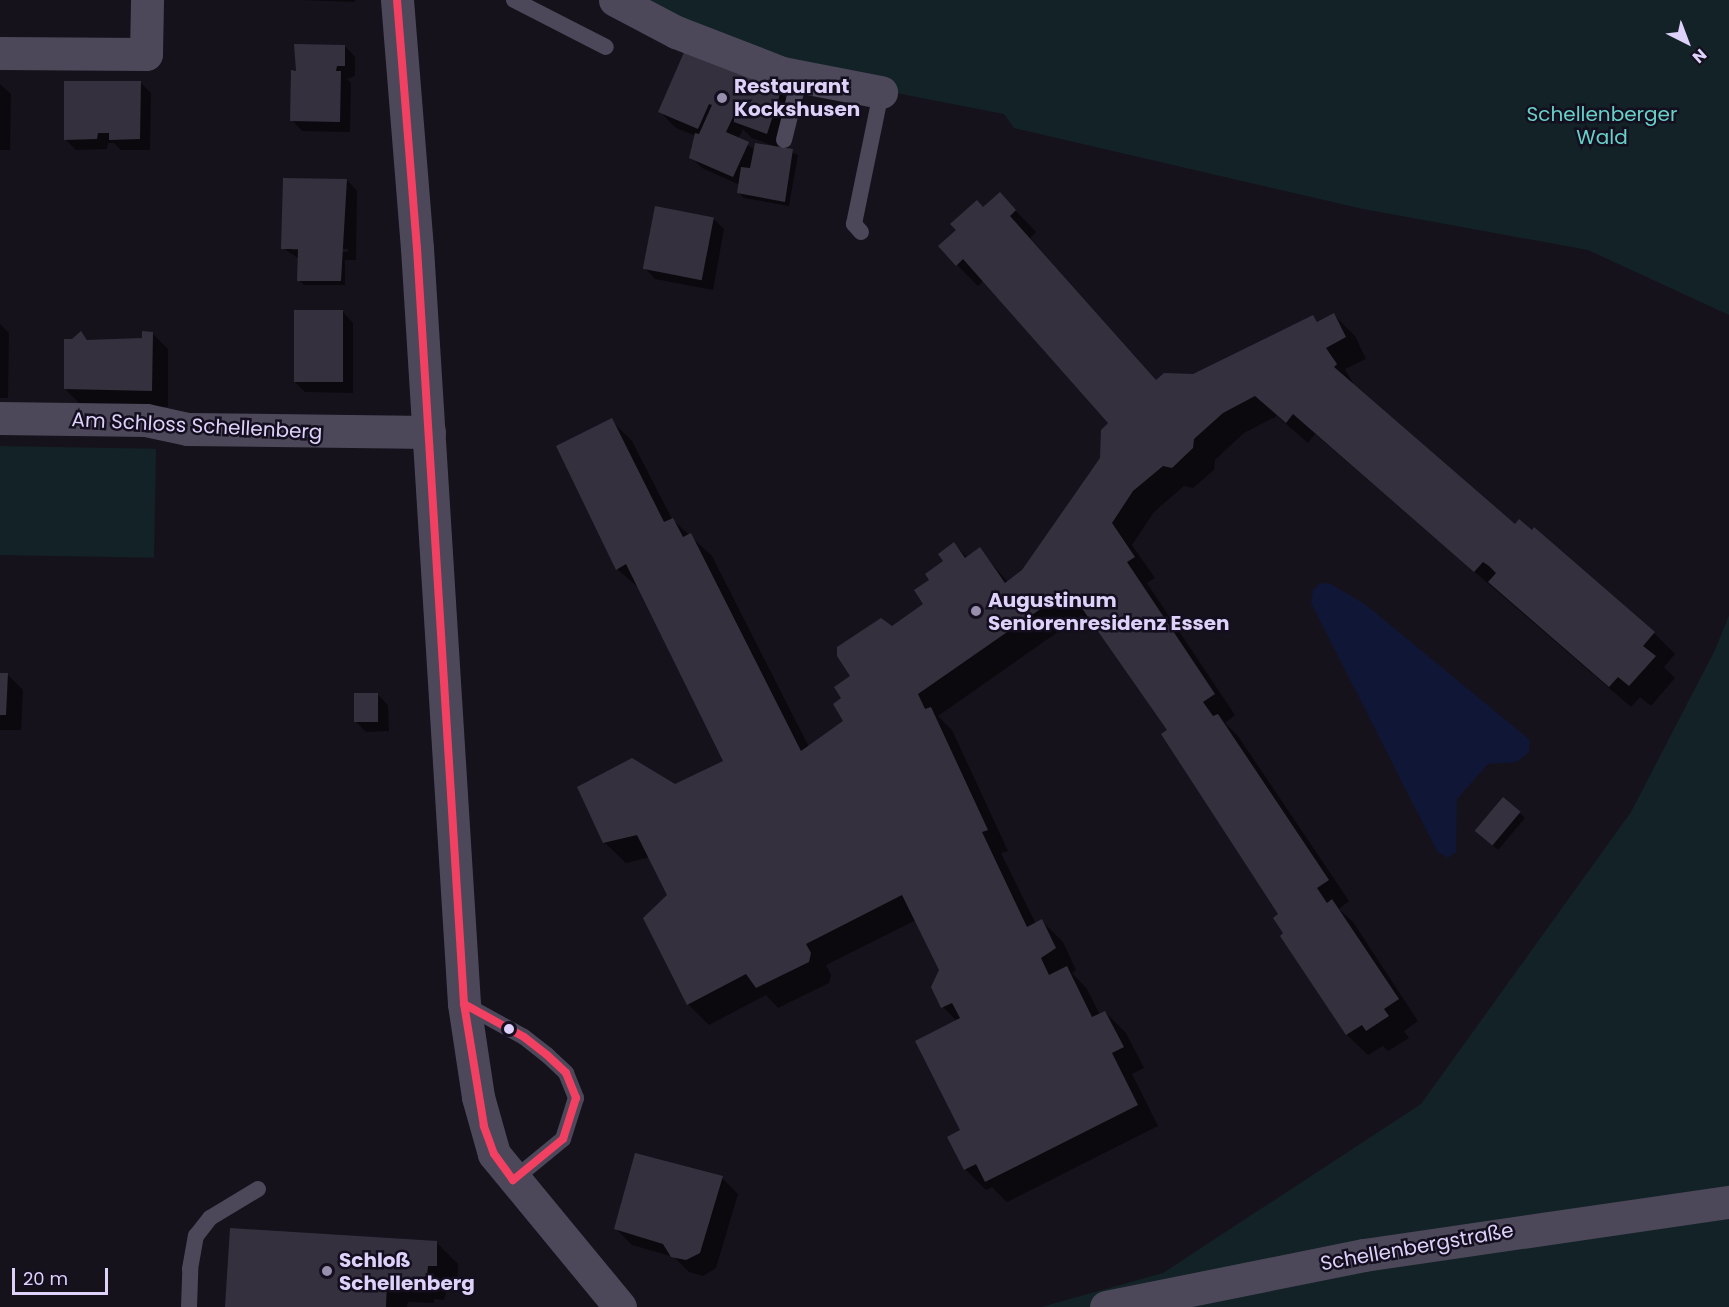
<!DOCTYPE html>
<html>
<head>
<meta charset="utf-8">
<style>
  body { margin:0 }
  #map { position:relative; width:1729px; height:1307px; overflow:hidden; background:#15121c; font-family:Poppins,sans-serif }
  div>[style] { position:absolute }
  [style*='--x'] { left:calc(var(--x)*1px); top:calc(var(--y)*1px); width:calc(var(--w)*1px); rotate:calc(var(--a)*1deg) }
  .green>* { inset:0; background:#132226; transform-origin:0 0 }
  .water>* { inset:0; background:#101635 }
  .shadow>* { inset:0; background:#0007 }
  .building>* { inset:0; background:#35303e; transform-origin:0 0 }
  .lane>* { height:16px; margin:-8px; padding:0 8px; transform-origin:8px; border-radius:8px; background:#4c485a }
  .street>* { height:33px; margin:-16.5px; padding:0 16.5px; transform-origin:16.5px; border-radius:16.5px; background:#4c485a }
  .bus-1>* { height:8px; margin:-4px; padding:0 4px; transform-origin:4px; border-radius:4px; background:#f24062 }
  .dots>* { width:16px; height:16px; translate:-50% -50%; box-sizing:border-box; border:3px solid #140f1f; border-radius:50% }
  span { translate:-50% -50%; white-space:nowrap; text-align:center; line-height:1.15; -webkit-text-stroke:5px #140f1f; paint-order:stroke }
  .poi-label { font-size:20px; color:#ded2fa; font-weight:700 }
  .left { translate:0 -50%; text-align:left }
  .park-label { font-size:20px; color:#67d1c9 }
  .street-label { font-size:20px; color:#ded2fa }
  .north { position:absolute; left:1657px; top:12px; width:60px; height:60px; -webkit-text-stroke:4px #140f1f; paint-order:stroke; rotate:138deg; font-size:16px; font-weight:700; line-height:24px; text-align:center; color:#ded2fa }
  .north::after { content:''; display:block; margin:auto; width:21px; height:27px; background:#ded2fa; clip-path:polygon(50% 0,100% 100%,50% 72%,0 100%) }
  .scale { position:absolute; left:12px; top:1268px; width:96px; height:27px; box-sizing:border-box; border:3px solid #ded2fa; border-top:0; padding-left:8px; font-size:18px; line-height:21px; white-space:nowrap; color:#ded2fa; -webkit-text-stroke:4px #140f1f; paint-order:stroke }
</style>
</head>
<body>
<div id="map">
  <div class="green">
    <i style="clip-path:polygon(626px 0,1729px 0,1729px 315px,1588px 250px,1363px 209px,1014px 128px,1004px 114px,783px 71px)"></i>
    <i style="left:0;top:446px;width:156px;height:109px;rotate:1deg"></i>
    <i style="clip-path:polygon(1729px 615px,1729px 1307px,1041px 1307px,1163px 1273px,1421px 1104px,1631px 812px,1715px 650px)"></i>
  </div>
  <div class="water">
    <i style="clip-path:polygon(1320px 583px,1331px 584px,1366px 605px,1530px 740px,1529px 752px,1517px 762px,1488px 764px,1457px 799px,1456px 852px,1448px 858px,1437px 851px,1311px 603px,1313px 590px)"></i>
  </div>
  <div class="shadow">
    <i style="clip-path:polygon(301px 0,355px 0,355px 2px)"></i>
    <i style="clip-path:polygon(345px 46px,355px 57px,355px 76px,347px 79px,351px 83px,350px 132px,302px 131px,292px 120px,298px 72px)"></i>
    <i style="clip-path:polygon(140px 82px,151px 93px,150px 150px,121px 150px,114px 143px,108px 143px,107px 149px,76px 150px,65px 139px)"></i>
    <i style="clip-path:polygon(0 84px,11px 94px,10px 150px,0 150px)"></i>
    <i style="clip-path:polygon(evenodd,780px 92px,796px 108px,783px 149px,798px 155px,789px 206px,744px 198px,739px 193px,740px 185px,702px 168px,691px 157px,696px 136px,676px 128px,660px 112px,780px 92px,743px 129px,752px 138px,774px 146px,755px 150px,738px 139px,743px 129px)"></i>
    <i style="clip-path:polygon(evenodd,347px 180px,357px 191px,356px 260px,345px 260px,345px 285px,304px 285px,299px 280px,299px 259px,283px 248px,347px 180px,292px 247px,348px 249px,348px 252px,292px 250px,292px 247px)"></i>
    <i style="clip-path:polygon(1000px 194px,1036px 232px,1030px 238px,1157px 381px,1194px 375px,1313px 317px,1319px 323px,1334px 315px,1355px 336px,1366px 359px,1345px 369px,1356px 388px,1516px 526px,1532px 533px,1535px 529px,1654px 633px,1675px 654px,1664px 667px,1675px 678px,1651px 706px,1640px 697px,1631px 707px,1315px 434px,1308px 443px,1277px 416px,1244px 433px,1215px 460px,1214px 470px,1193px 488px,1184px 486px,1154px 512px,1132px 545px,1155px 578px,1147px 583px,1235px 715px,1225px 723px,1238px 736px,1349px 901px,1339px 909px,1353px 922px,1418px 1021px,1404px 1031px,1409px 1038px,1388px 1051px,1383px 1046px,1368px 1055px,1347px 1035px,1282px 936px,1285px 934px,1281px 915px,1169px 731px,1092px 620px,1089px 622px,1082px 615px,938px 716px,952px 730px,1008px 851px,1001px 853px,1036px 924px,1042px 921px,1063px 942px,1076px 970px,1072px 973px,1087px 989px,1100px 1015px,1105px 1012px,1126px 1033px,1144px 1068px,1132px 1074px,1158px 1126px,1007px 1202px,992px 1187px,986px 1190px,965px 1169px,957px 1021px,943px 1007px,940px 970px,916px 920px,826px 965px,831px 975px,829px 983px,778px 1008px,766px 995px,709px 1025px,688px 1004px,669px 895px,650px 857px,626px 863px,604px 842px,675px 786px,725px 762px,640px 589px,617px 569px,558px 447px,611px 420px,632px 441px,672px 519px,712px 556px,809px 747px,845px 721px,843px 699px,852px 676px,891px 628px,926px 604px,931px 580px,954px 544px,968px 558px,979px 549px,1008px 582px,1023px 571px,1102px 458px,1111px 423px,984px 280px,978px 286px,957px 265px,984px 209px)"></i>
    <i style="clip-path:polygon(656px 207px,714px 219px,724px 229px,713px 290px,655px 279px,645px 268px)"></i>
    <i style="clip-path:polygon(343px 312px,353px 323px,353px 393px,305px 392px,295px 382px)"></i>
    <i style="clip-path:polygon(0 324px,9px 333px,8px 398px,0 398px)"></i>
    <i style="clip-path:polygon(81px 333px,89px 341px,143px 339px,152px 333px,168px 349px,168px 407px,81px 405px,65px 389px,73px 341px)"></i>
    <i style="clip-path:polygon(0 674px,7px 674px,23px 690px,21px 730px,0 730px)"></i>
    <i style="clip-path:polygon(378px 695px,388px 705px,389px 731px,366px 732px,355px 721px)"></i>
    <i style="clip-path:polygon(1520px 813px,1525px 818px,1498px 850px,1481px 836px)"></i>
    <i style="clip-path:polygon(722px 1178px,738px 1194px,716px 1268px,703px 1276px,689px 1272px,674px 1257px,632px 1245px,616px 1229px)"></i>
    <i style="clip-path:polygon(437px 1243px,458px 1264px,457px 1287px,448px 1287px,444px 1300px,434px 1299px,434px 1303px,408px 1302px,407px 1307px,227px 1307px)"></i>
  </div>
  <div class="building">
    <i style="clip-path:polygon(294px 44px,345px 45px,345px 66px,337px 66px,336px 71px,341px 71px,340px 122px,290px 121px,291px 70px,296px 71px)"></i>
    <i style="clip-path:polygon(685px 50px,781px 91px,767px 134px,734px 122px,734px 115px,726px 132px,749px 142px,733px 177px,689px 158px,695px 133px,699px 134px,712px 105px,709px 104px,698px 129px,658px 112px)"></i>
    <i style="clip-path:polygon(64px 81px,141px 81px,140px 139px,109px 140px,109px 133px,98px 133px,97px 139px,64px 140px)"></i>
    <i style="clip-path:polygon(755px 143px,793px 149px,785px 202px,737px 193px,741px 167px,750px 168px)"></i>
    <i style="clip-path:polygon(283px 178px,347px 179px,341px 281px,297px 281px,298px 249px,281px 249px)"></i>
    <i style="clip-path:polygon(1000px 192px,1016px 210px,1010px 216px,1156px 380px,1164px 373px,1193px 374px,1313px 315px,1317px 322px,1334px 313px,1346px 337px,1326px 348px,1337px 364px,1334px 367px,1515px 524px,1519px 519px,1532px 530px,1534px 527px,1655px 632px,1643px 646px,1656px 656px,1629px 686px,1618px 677px,1609px 687px,1488px 582px,1496px 573px,1489px 566px,1483px 562px,1474px 572px,1293px 414px,1286px 423px,1255px 396px,1223px 413px,1194px 439px,1193px 448px,1172px 468px,1163px 466px,1133px 491px,1112px 523px,1135px 557px,1127px 562px,1215px 694px,1203px 702px,1213px 716px,1218px 714px,1329px 880px,1317px 888px,1327px 903px,1332px 899px,1399px 999px,1384px 1009px,1389px 1016px,1366px 1031px,1362px 1025px,1346px 1035px,1280px 936px,1283px 933px,1273px 918px,1278px 914px,1161px 734px,1167px 730px,1074px 597px,1067px 602px,1062px 594px,918px 694px,925px 709px,931px 707px,988px 830px,982px 832px,1027px 927px,1042px 919px,1056px 948px,1041px 958px,1049px 975px,1067px 966px,1092px 1017px,1105px 1011px,1124px 1047px,1112px 1053px,1138px 1105px,985px 1182px,976px 1164px,964px 1170px,947px 1137px,960px 1130px,915px 1041px,960px 1018px,952px 1003px,941px 1008px,931px 987px,939px 970px,902px 895px,806px 944px,811px 953px,809px 962px,756px 988px,746px 974px,687px 1005px,643px 918px,667px 895px,637px 835px,603px 843px,577px 787px,632px 758px,675px 784px,723px 761px,626px 564px,616px 570px,556px 446px,612px 418px,664px 522px,673px 518px,683px 537px,691px 533px,801px 751px,843px 721px,833px 704px,841px 698px,834px 687px,850px 676px,837px 656px,837px 647px,881px 618px,892px 626px,923px 604px,914px 590px,929px 580px,925px 574px,943px 561px,938px 554px,954px 542px,965px 558px,980px 547px,1005px 583px,1022px 570px,1100px 458px,1101px 430px,1108px 423px,963px 259px,956px 266px,938px 246px,956px 230px,950px 224px,977px 200px,983px 207px)"></i>
    <i style="left:655px;top:206px;width:60px;height:64px;rotate:11deg"></i>
    <i style="left:294px;top:310px;width:49px;height:72px"></i>
    <i style="clip-path:polygon(81px 331px,87px 340px,142px 338px,142px 331px,153px 332px,152px 391px,64px 389px,64px 339px,72px 339px)"></i>
    <i style="clip-path:polygon(0 673px,8px 673px,6px 715px,0 715px)"></i>
    <i style="left:354px;top:693px;width:24px;height:29px"></i>
    <i style="left:1503px;top:797px;width:23px;height:44px;rotate:40deg"></i>
    <i style="clip-path:polygon(635px 1153px,723px 1176px,700px 1253px,686px 1260px,671px 1257px,663px 1244px,614px 1229px)"></i>
    <i style="clip-path:polygon(230px 1228px,437px 1241px,437px 1266px,428px 1266px,427px 1276px,413px 1279px,413px 1283px,387px 1282px,386px 1307px,225px 1307px)"></i>
  </div>
  <div class="lane">
    <i style="--x:514;--y:0;--w:103;--a:27.1"></i>
    <i style="--x:784;--y:140;--w:66;--a:-76"></i>
    <i style="--x:861;--y:232;--w:11;--a:-131"></i>
    <i style="--x:854;--y:224;--w:135;--a:-78.4"></i>
    <i style="--x:464;--y:1004;--w:68;--a:28.8"></i>
    <i style="--x:524;--y:1037;--w:29;--a:38"></i>
    <i style="--x:547;--y:1055;--w:26;--a:43"></i>
    <i style="--x:566;--y:1073;--w:27;--a:68"></i>
    <i style="--x:576;--y:1098;--w:43;--a:107.6"></i>
    <i style="--x:563;--y:1139;--w:65;--a:140.6"></i>
    <i style="--x:189;--y:1307;--w:38;--a:-88"></i>
    <i style="--x:190;--y:1269;--w:34;--a:-80"></i>
    <i style="--x:196;--y:1236;--w:23;--a:-52"></i>
    <i style="--x:210;--y:1218;--w:56;--a:-31.1"></i>
  </div>
  <div class="street">
    <i style="--x:397;--y:0;--w:249;--a:85.4"></i>
    <i style="--x:417;--y:248;--w:757;--a:86.44"></i>
    <i style="--x:464;--y:1004;--w:94;--a:81.4"></i>
    <i style="--x:478;--y:1097;--w:59;--a:74.3"></i>
    <i style="--x:494;--y:1154;--w:198;--a:50.5"></i>
    <i style="--x:615;--y:0;--w:69;--a:27.7"></i>
    <i style="--x:676;--y:32;--w:114;--a:21.1"></i>
    <i style="--x:782;--y:73;--w:101;--a:10.9"></i>
    <i style="--x:0;--y:53;--w:146;--a:0.4"></i>
    <i style="--x:146;--y:54;--w:54;--a:-88.9"></i>
    <i style="--x:0;--y:418;--w:146;--a:0.8"></i>
    <i style="--x:146;--y:420;--w:43;--a:12.1"></i>
    <i style="--x:188;--y:429;--w:241;--a:0.7"></i>
    <i style="--x:1106;--y:1307;--w:263;--a:-11.4"></i>
    <i style="--x:1364;--y:1255;--w:369;--a:-8.3"></i>
  </div>
  <div class="bus-1">
    <i style="--x:397;--y:0;--w:249;--a:85.4"></i>
    <i style="--x:417;--y:248;--w:757;--a:86.44"></i>
    <i style="--x:464;--y:1004;--w:68;--a:28.8"></i>
    <i style="--x:524;--y:1037;--w:29;--a:38"></i>
    <i style="--x:547;--y:1055;--w:26;--a:43"></i>
    <i style="--x:566;--y:1073;--w:27;--a:68"></i>
    <i style="--x:576;--y:1098;--w:43;--a:107.6"></i>
    <i style="--x:563;--y:1139;--w:65;--a:140.6"></i>
    <i style="--x:513;--y:1180;--w:32;--a:-126"></i>
    <i style="--x:494;--y:1154;--w:30;--a:-110"></i>
    <i style="--x:484;--y:1126;--w:124;--a:-99.3"></i>
  </div>
  <div class="dots">
    <i style="left:722px;top:98px;background:#988fac"></i>
    <i style="left:976px;top:611px;background:#988fac"></i>
    <i style="left:509px;top:1029px;background:#ded2fa"></i>
    <i style="left:327px;top:1271px;background:#988fac"></i>
  </div>
  <div class="poi-label">
    <span class="left" style="left:734px;top:98px">Restaurant<br>Kockshusen</span>
    <span class="left" style="left:988px;top:612px">Augustinum<br>Seniorenresidenz Essen</span>
    <span class="left" style="left:339px;top:1272px">Schloß<br>Schellenberg</span>
  </div>
  <div class="park-label">
    <span style="left:1602px;top:126px">Schellenberger<br>Wald</span>
  </div>
  <div class="street-label">
    <span style="left:197px;top:426px;rotate:3deg">Am Schloss Schellenberg</span>
    <span style="left:1417px;top:1247px;rotate:-10deg">Schellenbergstraße</span>
  </div>
  <div class="north">N</div>
  <div class="scale">20 m</div>
</div>
</body>
</html>
